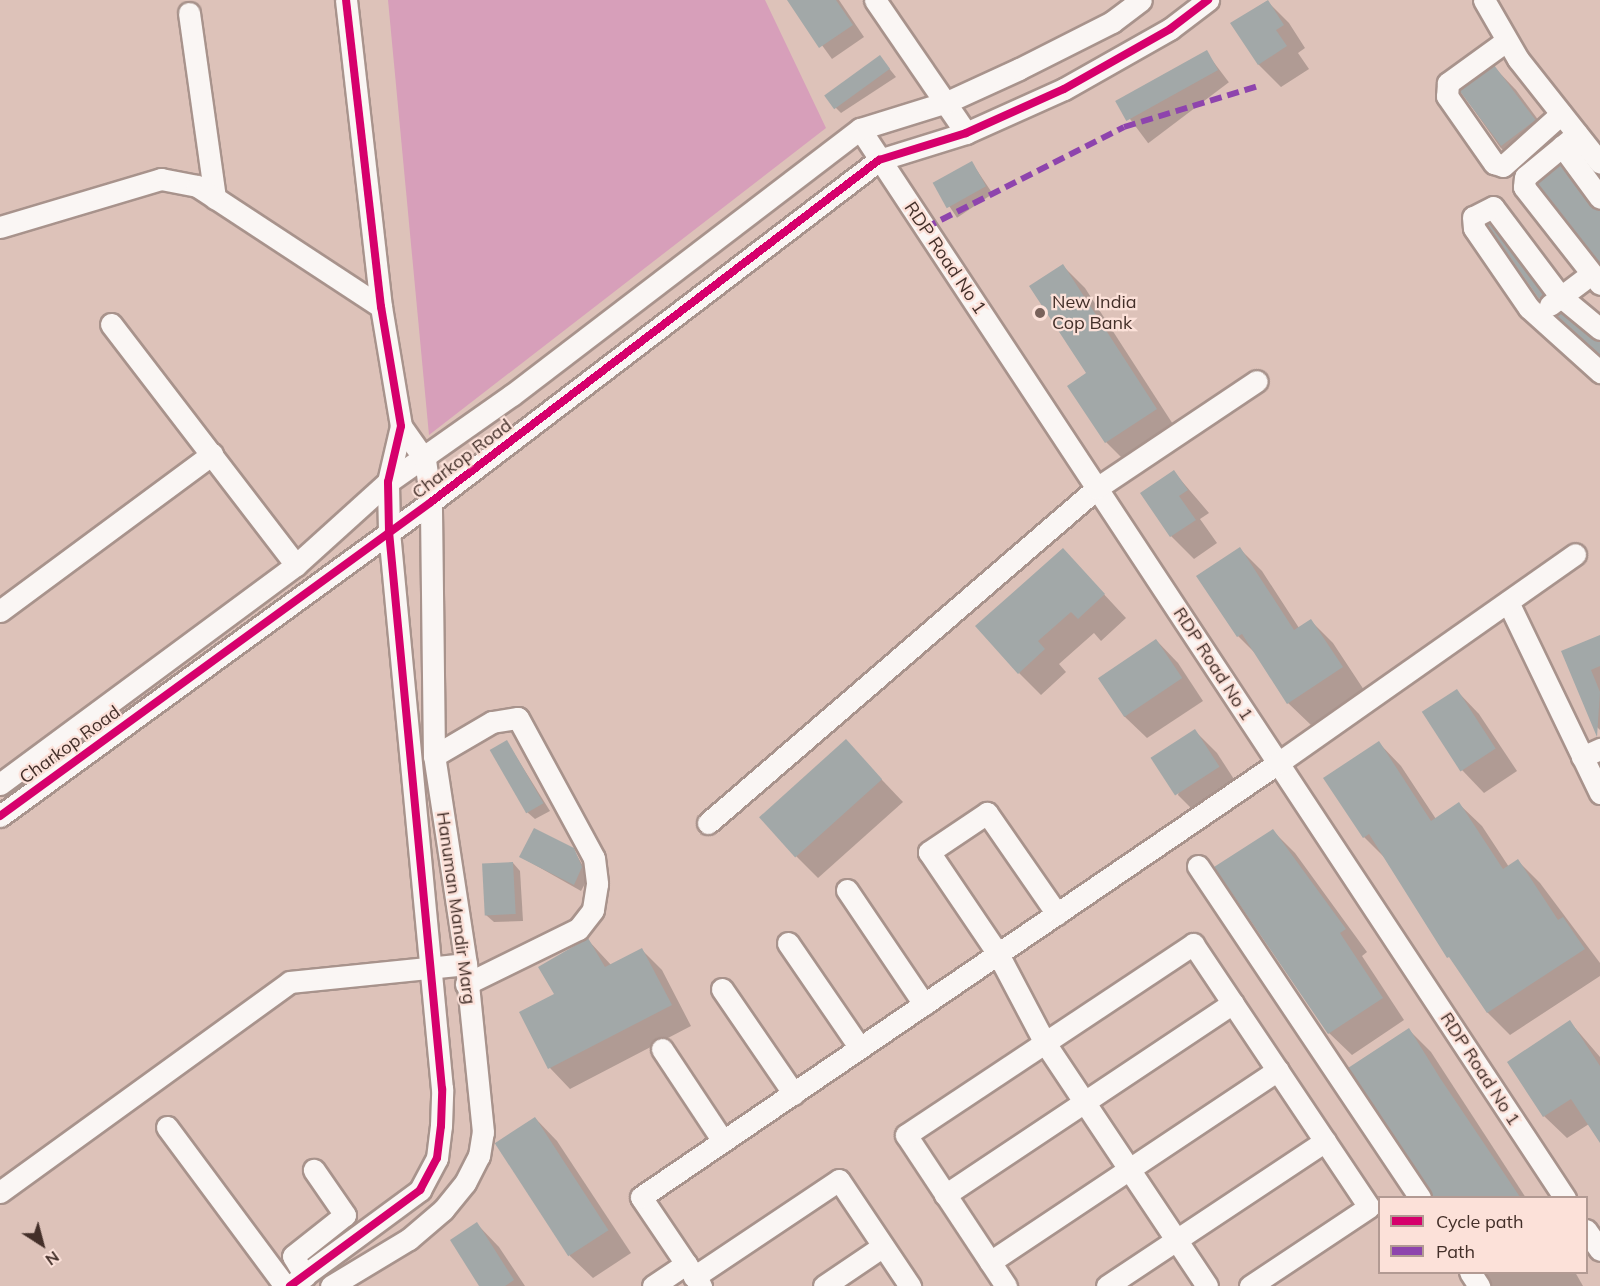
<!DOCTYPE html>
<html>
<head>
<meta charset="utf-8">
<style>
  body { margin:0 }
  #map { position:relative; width:1600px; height:1286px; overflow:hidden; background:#ddc2b9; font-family:Mulish,sans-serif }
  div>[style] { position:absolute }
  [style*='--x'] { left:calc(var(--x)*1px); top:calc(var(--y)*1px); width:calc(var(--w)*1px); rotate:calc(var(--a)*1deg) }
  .green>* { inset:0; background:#d79fba }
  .shadow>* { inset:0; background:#0003; transform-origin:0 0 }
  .building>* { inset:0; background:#a2a8a8; transform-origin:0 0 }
  .roads { filter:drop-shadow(2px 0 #a8938c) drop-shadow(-2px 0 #a8938c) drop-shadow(0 2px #a8938c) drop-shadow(0 -2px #a8938c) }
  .minor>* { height:21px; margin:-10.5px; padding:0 10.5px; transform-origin:10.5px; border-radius:10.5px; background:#faf6f4 }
  .quiet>* { height:6px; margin-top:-3px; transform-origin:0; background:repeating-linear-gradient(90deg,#8e44ad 0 12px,transparent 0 18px) }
  .cycleway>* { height:8px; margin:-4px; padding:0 4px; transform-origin:4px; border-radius:4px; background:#d6006c }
  .dots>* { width:16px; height:16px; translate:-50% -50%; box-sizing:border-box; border:3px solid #fce1d9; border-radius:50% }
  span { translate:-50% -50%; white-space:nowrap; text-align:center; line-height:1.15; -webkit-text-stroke:4.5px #fce1d9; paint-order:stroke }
  .street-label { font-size:18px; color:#432f29 }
  .poi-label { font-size:18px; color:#432f29 }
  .left { translate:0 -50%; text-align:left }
  .legend { position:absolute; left:1378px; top:1196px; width:210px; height:78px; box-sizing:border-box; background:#fce1d9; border:2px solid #b29a93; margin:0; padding:8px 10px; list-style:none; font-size:18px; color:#432f29 }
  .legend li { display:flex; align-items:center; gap:12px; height:30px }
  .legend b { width:30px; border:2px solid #b29a93 }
  .north { position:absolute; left:12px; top:1214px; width:60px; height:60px; -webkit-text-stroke:4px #fce1d9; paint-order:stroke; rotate:144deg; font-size:16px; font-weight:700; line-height:24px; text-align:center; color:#432f29 }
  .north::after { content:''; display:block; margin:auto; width:21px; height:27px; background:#432f29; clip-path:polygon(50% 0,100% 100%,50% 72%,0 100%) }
</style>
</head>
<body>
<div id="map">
  <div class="green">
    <i style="clip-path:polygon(388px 0,765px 0,826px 128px,429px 435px)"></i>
  </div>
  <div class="shadow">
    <i style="clip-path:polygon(789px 0,839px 0,864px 37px,832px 59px)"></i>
    <i style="clip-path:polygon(1267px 1px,1289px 23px,1305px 48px,1298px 53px,1309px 69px,1281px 87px,1259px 65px,1232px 24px)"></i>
    <i style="left:1206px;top:52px;width:38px;height:101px;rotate:53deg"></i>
    <i style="clip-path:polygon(880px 57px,896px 77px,841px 113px,834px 106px)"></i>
    <i style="clip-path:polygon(1494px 67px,1516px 90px,1556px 144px,1523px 170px,1500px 147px,1462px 93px)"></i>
    <i style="left:972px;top:163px;width:37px;height:43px;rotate:56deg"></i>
    <i style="clip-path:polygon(1560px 167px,1600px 211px,1600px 261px)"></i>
    <i style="clip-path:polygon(1490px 226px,1511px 247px,1561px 315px,1600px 343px,1600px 355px,1540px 298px)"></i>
    <i style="clip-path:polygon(1062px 265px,1085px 288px,1178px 432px,1129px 465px,1106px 442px)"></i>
    <i style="clip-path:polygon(1174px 472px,1209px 513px,1200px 519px,1217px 543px,1194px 559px,1171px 536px,1142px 494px)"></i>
    <i style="clip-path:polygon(1240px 549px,1262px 571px,1299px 628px,1311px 621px,1333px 643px,1364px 690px,1311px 725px,1288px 703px,1258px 656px,1238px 636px)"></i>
    <i style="clip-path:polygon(1063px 550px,1126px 618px,1101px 641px,1094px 633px,1059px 664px,1066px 672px,1041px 695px,1019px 673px)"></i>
    <i style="clip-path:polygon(1600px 637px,1600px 730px,1593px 723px,1563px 652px)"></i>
    <i style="clip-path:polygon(1156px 640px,1178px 663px,1203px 701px,1147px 738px,1124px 716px)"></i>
    <i style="clip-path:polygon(1457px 691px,1479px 714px,1517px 771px,1484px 793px,1462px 770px)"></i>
    <i style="clip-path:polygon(1195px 731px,1217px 753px,1241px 790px,1200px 817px,1178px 795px)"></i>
    <i style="clip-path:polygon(845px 741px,903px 802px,818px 878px,796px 856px)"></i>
    <i style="clip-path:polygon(507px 742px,550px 811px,535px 819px,527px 812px)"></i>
    <i style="clip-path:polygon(1379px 743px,1401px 766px,1436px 819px,1459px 804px,1482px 826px,1509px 867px,1518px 861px,1540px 883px,1600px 963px,1600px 976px,1510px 1035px,1488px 1013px,1386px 859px,1364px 837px)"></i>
    <i style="clip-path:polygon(1273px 831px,1295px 853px,1367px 952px,1362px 956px,1404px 1020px,1352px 1055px,1329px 1033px)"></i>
    <i style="clip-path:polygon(573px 849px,589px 876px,581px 891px,521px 857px)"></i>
    <i style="clip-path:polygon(513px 863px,520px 871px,523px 921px,494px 922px,486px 915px)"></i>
    <i style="clip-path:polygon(588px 940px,612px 966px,642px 950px,662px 970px,691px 1026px,570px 1089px,550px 1068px,521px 1013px,556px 994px)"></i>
    <i style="clip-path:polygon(1570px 1022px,1600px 1057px,1600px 1140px,1589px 1124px,1567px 1138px,1544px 1116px)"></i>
    <i style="clip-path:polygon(1409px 1030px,1431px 1052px,1526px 1198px,1433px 1198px)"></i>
    <i style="clip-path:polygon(535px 1118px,557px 1141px,631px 1253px,593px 1278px,570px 1256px)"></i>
    <i style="clip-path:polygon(477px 1224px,499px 1247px,525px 1286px,481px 1286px)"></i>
    <i style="clip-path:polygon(1486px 1272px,1575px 1272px,1583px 1286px,1492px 1286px)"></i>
  </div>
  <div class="building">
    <i style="clip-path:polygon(787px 0,836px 0,853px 25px,819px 48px)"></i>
    <i style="clip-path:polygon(1268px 0,1284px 25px,1276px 30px,1287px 46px,1258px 65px,1230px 23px)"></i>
    <i style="left:1207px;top:50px;width:23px;height:105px;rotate:61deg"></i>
    <i style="left:880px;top:55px;width:17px;height:69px;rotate:54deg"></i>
    <i style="left:1494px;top:65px;width:69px;height:43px;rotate:53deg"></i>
    <i style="left:972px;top:161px;width:29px;height:45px;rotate:61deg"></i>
    <i style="clip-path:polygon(1560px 165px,1590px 206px,1600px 211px,1600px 263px,1537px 183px)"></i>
    <i style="clip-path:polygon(1489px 223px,1543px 294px,1539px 299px,1487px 224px)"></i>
    <i style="clip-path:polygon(1063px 264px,1157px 409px,1105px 443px,1067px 386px,1086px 373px,1029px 286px)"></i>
    <i style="clip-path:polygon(1561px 313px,1600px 341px,1600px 355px,1557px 316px)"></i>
    <i style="clip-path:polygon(1174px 470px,1188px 490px,1179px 496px,1196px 520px,1170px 537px,1140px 493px)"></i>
    <i style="clip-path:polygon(1240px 547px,1294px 630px,1311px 619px,1343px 667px,1287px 704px,1242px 634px,1237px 637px,1196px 576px)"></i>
    <i style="clip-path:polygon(1063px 548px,1105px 594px,1078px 619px,1071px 612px,1038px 641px,1045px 649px,1018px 674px,975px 626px)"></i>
    <i style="clip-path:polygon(1600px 635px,1600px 666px,1591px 670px,1600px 692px,1597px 737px,1561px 651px)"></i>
    <i style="left:1156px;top:639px;width:47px;height:70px;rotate:56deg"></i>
    <i style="left:1457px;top:689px;width:71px;height:42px;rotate:57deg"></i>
    <i style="left:1195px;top:729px;width:45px;height:53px;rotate:57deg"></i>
    <i style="left:846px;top:739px;width:54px;height:117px;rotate:48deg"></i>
    <i style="left:507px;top:740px;width:73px;height:20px;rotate:60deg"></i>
    <i style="clip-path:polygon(1379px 741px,1431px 821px,1459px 802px,1503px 869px,1518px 859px,1558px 920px,1563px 917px,1585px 949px,1487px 1013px,1449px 957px,1447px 958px,1369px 834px,1363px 838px,1323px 778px)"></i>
    <i style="clip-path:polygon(534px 828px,574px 848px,582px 867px,574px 885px,519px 857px)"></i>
    <i style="clip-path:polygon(1273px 829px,1346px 929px,1340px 933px,1383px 998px,1328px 1034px,1214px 867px)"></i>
    <i style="left:513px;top:862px;width:52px;height:31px;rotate:87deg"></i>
    <i style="clip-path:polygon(588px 938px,605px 967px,642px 948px,672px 1005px,548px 1069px,519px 1012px,554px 994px,538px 967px)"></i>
    <i style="clip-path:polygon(1570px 1020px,1600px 1066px,1600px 1143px,1571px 1099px,1543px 1117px,1507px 1062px)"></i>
    <i style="clip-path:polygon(1409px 1028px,1440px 1078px,1520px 1197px,1433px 1197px,1348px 1068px)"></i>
    <i style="left:535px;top:1117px;width:135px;height:48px;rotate:57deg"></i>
    <i style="clip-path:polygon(477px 1222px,514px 1280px,505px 1286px,479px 1286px,450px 1240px)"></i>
  </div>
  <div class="roads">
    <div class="minor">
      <i style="--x:875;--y:0;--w:161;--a:55.6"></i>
      <i style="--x:1484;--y:0;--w:68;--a:60"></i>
      <i style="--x:1518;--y:59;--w:132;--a:51.7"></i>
      <i style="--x:189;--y:13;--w:187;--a:82"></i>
      <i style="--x:1506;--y:41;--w:72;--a:144.1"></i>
      <i style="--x:1448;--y:83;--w:13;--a:94"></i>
      <i style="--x:1447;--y:96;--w:82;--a:55"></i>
      <i style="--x:1494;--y:163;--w:9;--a:18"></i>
      <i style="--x:1503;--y:166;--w:78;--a:-41.9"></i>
      <i style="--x:860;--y:129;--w:1281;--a:56.6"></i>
      <i style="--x:1577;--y:134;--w:67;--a:140.4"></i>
      <i style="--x:1525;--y:177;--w:10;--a:96"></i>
      <i style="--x:1524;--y:187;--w:123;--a:51.9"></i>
      <i style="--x:1562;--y:146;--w:64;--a:53.8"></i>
      <i style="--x:0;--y:227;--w:168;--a:-16.6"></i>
      <i style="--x:161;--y:179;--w:37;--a:11"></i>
      <i style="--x:197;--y:186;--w:220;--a:33.3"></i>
      <i style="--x:1550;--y:305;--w:41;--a:-37.1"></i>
      <i style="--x:111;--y:324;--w:304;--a:52.5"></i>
      <i style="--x:1600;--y:329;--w:52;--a:-140.5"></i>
      <i style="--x:1560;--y:296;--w:111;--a:-127"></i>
      <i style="--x:1493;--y:207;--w:22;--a:153"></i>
      <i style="--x:1473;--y:217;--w:11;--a:85"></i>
      <i style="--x:1474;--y:228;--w:97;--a:55.5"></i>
      <i style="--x:1529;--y:308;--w:96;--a:42"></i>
      <i style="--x:1508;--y:602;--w:212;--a:64.3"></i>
      <i style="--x:0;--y:611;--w:264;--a:-36.5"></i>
      <i style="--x:434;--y:756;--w:67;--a:-30.4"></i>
      <i style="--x:492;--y:722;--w:26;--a:-9"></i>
      <i style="--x:518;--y:718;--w:159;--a:61.5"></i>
      <i style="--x:594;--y:858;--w:26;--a:83"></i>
      <i style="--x:597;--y:884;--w:26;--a:99"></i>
      <i style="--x:593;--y:910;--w:24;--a:128"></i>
      <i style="--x:578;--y:929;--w:125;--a:153.8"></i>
      <i style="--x:1582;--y:757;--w:20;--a:-24"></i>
      <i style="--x:0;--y:784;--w:368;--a:-36.5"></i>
      <i style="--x:296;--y:565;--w:124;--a:-42.1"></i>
      <i style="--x:388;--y:482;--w:151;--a:-35.1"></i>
      <i style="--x:512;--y:395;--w:438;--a:-37.4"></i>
      <i style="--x:860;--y:129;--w:91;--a:-17.2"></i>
      <i style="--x:947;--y:102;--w:79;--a:-24.6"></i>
      <i style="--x:1019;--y:69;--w:104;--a:-26.8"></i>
      <i style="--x:1112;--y:22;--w:36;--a:-37"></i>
      <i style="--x:0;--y:816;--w:533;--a:-36.07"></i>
      <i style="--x:431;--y:502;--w:564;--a:-37.36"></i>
      <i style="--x:879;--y:160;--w:91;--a:-17.2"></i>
      <i style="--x:966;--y:133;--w:107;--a:-24.2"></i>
      <i style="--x:1064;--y:89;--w:122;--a:-29.5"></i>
      <i style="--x:1170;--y:29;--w:48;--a:-37.3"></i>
      <i style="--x:708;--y:823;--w:513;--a:-40.73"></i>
      <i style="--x:1097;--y:488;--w:192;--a:-33.8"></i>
      <i style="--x:1198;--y:866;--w:399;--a:56.2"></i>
      <i style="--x:847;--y:890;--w:138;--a:56"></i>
      <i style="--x:1057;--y:914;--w:123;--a:-124.7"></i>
      <i style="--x:987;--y:813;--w:70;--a:146.1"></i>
      <i style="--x:929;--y:852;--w:123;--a:55.9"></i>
      <i style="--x:998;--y:954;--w:101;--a:62.2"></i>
      <i style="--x:1045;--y:1043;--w:292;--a:56.3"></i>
      <i style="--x:788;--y:943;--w:127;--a:55.6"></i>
      <i style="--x:722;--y:989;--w:127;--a:55.6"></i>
      <i style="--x:662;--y:1049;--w:110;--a:56.5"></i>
      <i style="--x:167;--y:1127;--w:198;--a:53.4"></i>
      <i style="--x:0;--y:1192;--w:358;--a:-35.9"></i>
      <i style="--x:290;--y:982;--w:177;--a:-5.8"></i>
      <i style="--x:945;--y:1195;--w:346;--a:-33.7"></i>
      <i style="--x:1586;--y:1230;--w:24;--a:55"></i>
      <i style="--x:990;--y:1262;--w:346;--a:-33.7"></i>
      <i style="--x:1470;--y:1272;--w:17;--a:57"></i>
      <i style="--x:305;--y:1276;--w:23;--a:-121"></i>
      <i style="--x:293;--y:1256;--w:66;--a:-38.3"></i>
      <i style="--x:345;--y:1215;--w:55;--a:-124.6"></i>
      <i style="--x:694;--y:1277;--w:174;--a:-33.8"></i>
      <i style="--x:839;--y:1180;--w:128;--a:56.2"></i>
      <i style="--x:290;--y:1286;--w:162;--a:-36.4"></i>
      <i style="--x:420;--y:1190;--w:36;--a:-62"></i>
      <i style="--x:437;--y:1158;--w:32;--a:-83"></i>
      <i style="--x:441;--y:1126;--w:37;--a:-88"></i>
      <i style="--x:442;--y:1089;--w:561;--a:-95.43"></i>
      <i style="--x:389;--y:531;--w:49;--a:-91.2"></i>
      <i style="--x:388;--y:482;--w:57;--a:-76.9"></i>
      <i style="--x:401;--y:426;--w:121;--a:-99.5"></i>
      <i style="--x:381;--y:307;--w:309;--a:-96.5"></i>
      <i style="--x:331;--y:1286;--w:91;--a:-31.1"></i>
      <i style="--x:409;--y:1239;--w:45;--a:-40.5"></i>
      <i style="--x:443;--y:1210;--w:35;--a:-51"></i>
      <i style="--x:465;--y:1183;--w:30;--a:-63"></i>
      <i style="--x:479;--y:1156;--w:24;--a:-81"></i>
      <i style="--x:483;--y:1132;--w:169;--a:-95.8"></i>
      <i style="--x:466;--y:964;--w:210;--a:-98.7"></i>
      <i style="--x:434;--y:756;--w:254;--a:-90.7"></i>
      <i style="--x:431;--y:502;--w:42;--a:-98.1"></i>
      <i style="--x:425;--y:460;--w:42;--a:-125.2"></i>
      <i style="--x:653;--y:1286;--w:40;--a:-34"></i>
      <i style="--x:701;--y:1286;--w:107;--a:-124"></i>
      <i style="--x:641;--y:1197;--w:771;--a:-34.27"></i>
      <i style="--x:1278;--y:763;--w:363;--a:-35.1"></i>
      <i style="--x:824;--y:1286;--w:71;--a:-34.1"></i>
      <i style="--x:1006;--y:1286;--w:181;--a:-123.5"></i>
      <i style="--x:906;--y:1135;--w:345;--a:-33.6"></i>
      <i style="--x:1193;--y:944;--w:316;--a:56.2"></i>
      <i style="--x:1369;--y:1207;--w:143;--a:146.4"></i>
      <i style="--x:1107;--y:1286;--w:262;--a:-33.6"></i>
    </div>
  </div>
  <div class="quiet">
    <i style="--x:925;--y:228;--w:223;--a:-26.9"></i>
    <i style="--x:1124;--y:127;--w:140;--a:-17"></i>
  </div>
  <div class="cycleway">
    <i style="--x:0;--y:816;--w:533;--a:-36.07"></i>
    <i style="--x:431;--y:502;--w:564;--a:-37.36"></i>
    <i style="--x:879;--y:160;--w:91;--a:-17.2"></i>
    <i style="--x:966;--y:133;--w:107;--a:-24.2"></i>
    <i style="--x:1064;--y:89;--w:122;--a:-29.5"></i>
    <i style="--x:1170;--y:29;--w:48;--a:-37.3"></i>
    <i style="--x:290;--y:1286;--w:162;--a:-36.4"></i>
    <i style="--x:420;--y:1190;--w:36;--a:-62"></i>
    <i style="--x:437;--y:1158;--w:32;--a:-83"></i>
    <i style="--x:441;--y:1126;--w:37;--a:-88"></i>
    <i style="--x:442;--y:1089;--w:561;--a:-95.43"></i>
    <i style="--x:389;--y:531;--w:49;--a:-91.2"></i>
    <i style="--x:388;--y:482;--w:57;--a:-76.9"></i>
    <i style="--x:401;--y:426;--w:121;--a:-99.5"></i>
    <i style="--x:381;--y:307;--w:309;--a:-96.5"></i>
  </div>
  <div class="dots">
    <i style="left:1040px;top:313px;background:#79625b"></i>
  </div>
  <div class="street-label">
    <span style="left:945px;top:258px;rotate:56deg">RDP Road No 1</span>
    <span style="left:462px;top:459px;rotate:-37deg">Charkop Road</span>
    <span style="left:1213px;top:664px;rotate:57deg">RDP Road No 1</span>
    <span style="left:70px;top:745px;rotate:-36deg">Charkop Road</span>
    <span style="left:456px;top:908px;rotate:82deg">Hanuman Mandir Marg</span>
    <span style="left:1480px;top:1069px;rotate:57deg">RDP Road No 1</span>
  </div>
  <div class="poi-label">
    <span class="left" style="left:1052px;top:313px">New India<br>Cop Bank</span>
  </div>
  <ul class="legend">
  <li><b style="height:8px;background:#d6006c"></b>Cycle path</li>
  <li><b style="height:8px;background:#8e44ad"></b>Path</li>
  </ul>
  <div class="north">N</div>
</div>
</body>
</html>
